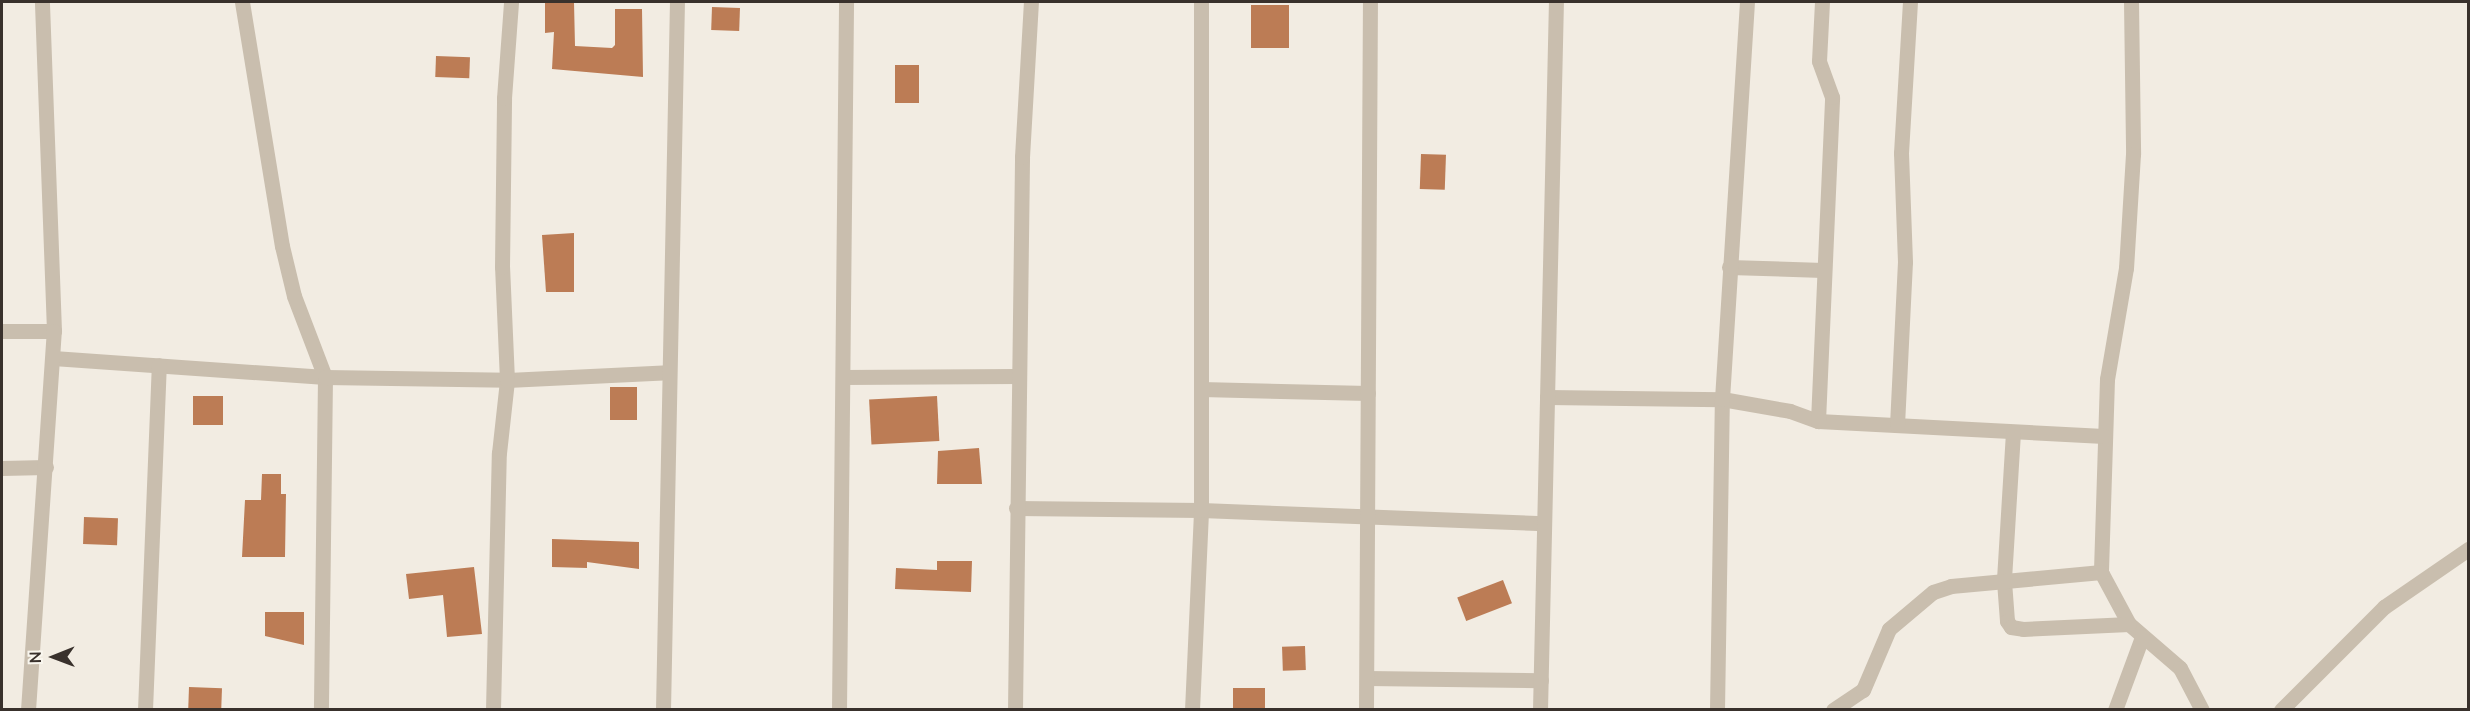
<!DOCTYPE html>
<html>
<head>
<meta charset="utf-8">
<style>
  body { margin:0 }
  #map { position:relative; width:2470px; height:711px; overflow:hidden; background:#f2ece2; font-family:"Nunito Sans",sans-serif }
  div>[style] { position:absolute }
  [style*='--x'] { left:calc(var(--x)*1px); top:calc(var(--y)*1px); width:calc(var(--w)*1px); rotate:calc(var(--a)*1deg) }
  .building>* { inset:0; background:#bc7c55; transform-origin:0 0 }
  .minor>* { height:15px; margin:-7.5px; padding:0 7.5px; transform-origin:7.5px; border-radius:7.5px; background:#c9beae }
  span { translate:-50% -50%; white-space:nowrap; text-align:center; line-height:1.15; -webkit-text-stroke:5px #f9f6ee; paint-order:stroke }
  .frame { position:absolute; inset:0; border:3px solid #39312c; pointer-events:none }
  .north { position:absolute; left:24px; top:627px; width:60px; height:60px; -webkit-text-stroke:4px #f9f6ee; paint-order:stroke; rotate:269deg; font-size:16px; font-weight:700; line-height:24px; text-align:center; color:#39312c }
  .north::after { content:''; display:block; margin:auto; width:21px; height:27px; background:#39312c; clip-path:polygon(50% 0,100% 100%,50% 72%,0 100%) }
</style>
</head>
<body>
<div id="map">
  <div class="building">
    <i style="clip-path:polygon(545px 2px,574px 2px,575px 46px,612px 48px,615px 45px,615px 9px,642px 9px,643px 77px,552px 69px,554px 32px,545px 33px)"></i>
    <i style="left:1251px;top:5px;width:38px;height:43px"></i>
    <i style="left:712px;top:7px;width:28px;height:23px;rotate:2deg"></i>
    <i style="left:436px;top:56px;width:34px;height:21px;rotate:2deg"></i>
    <i style="left:895px;top:65px;width:24px;height:38px"></i>
    <i style="left:1421px;top:154px;width:25px;height:35px;rotate:2deg"></i>
    <i style="clip-path:polygon(574px 233px,574px 292px,546px 292px,542px 235px)"></i>
    <i style="left:610px;top:387px;width:27px;height:33px"></i>
    <i style="left:193px;top:396px;width:30px;height:29px"></i>
    <i style="left:937px;top:396px;width:45px;height:68px;rotate:87deg"></i>
    <i style="clip-path:polygon(979px 448px,982px 484px,937px 484px,938px 451px)"></i>
    <i style="clip-path:polygon(262px 474px,281px 474px,281px 494px,286px 494px,285px 557px,242px 557px,245px 500px,261px 500px)"></i>
    <i style="left:84px;top:517px;width:34px;height:27px;rotate:2deg"></i>
    <i style="clip-path:polygon(552px 539px,639px 542px,639px 569px,587px 562px,587px 568px,552px 567px)"></i>
    <i style="clip-path:polygon(937px 561px,972px 561px,971px 592px,895px 589px,896px 568px,937px 570px)"></i>
    <i style="clip-path:polygon(474px 567px,482px 634px,447px 637px,443px 595px,409px 599px,406px 574px)"></i>
    <i style="left:1503px;top:580px;width:25px;height:49px;rotate:69deg"></i>
    <i style="clip-path:polygon(265px 612px,304px 612px,304px 645px,265px 636px)"></i>
    <i style="left:1305px;top:646px;width:24px;height:23px;rotate:88deg"></i>
    <i style="left:189px;top:687px;width:33px;height:23px;rotate:2deg"></i>
    <i style="left:1233px;top:688px;width:32px;height:22px"></i>
  </div>
  <div class="minor">
    <i style="--x:242;--y:2;--w:247;--a:80.7"></i>
    <i style="--x:282;--y:246;--w:51;--a:76.5"></i>
    <i style="--x:294;--y:296;--w:87;--a:69.1"></i>
    <i style="--x:325;--y:377;--w:333;--a:90.7"></i>
    <i style="--x:2131;--y:2;--w:152;--a:89.2"></i>
    <i style="--x:2133;--y:154;--w:114;--a:93.5"></i>
    <i style="--x:2126;--y:268;--w:113;--a:99.7"></i>
    <i style="--x:2107;--y:379;--w:193;--a:91.8"></i>
    <i style="--x:2101;--y:572;--w:59;--a:61.7"></i>
    <i style="--x:2129;--y:624;--w:67;--a:40.8"></i>
    <i style="--x:2180;--y:668;--w:47;--a:62.4"></i>
    <i style="--x:1729;--y:267;--w:94;--a:1.8"></i>
    <i style="--x:2;--y:331;--w:52;--a:0"></i>
    <i style="--x:54;--y:331;--w:329;--a:-92.1"></i>
    <i style="--x:53;--y:358;--w:273;--a:4"></i>
    <i style="--x:325;--y:377;--w:182;--a:0.9"></i>
    <i style="--x:507;--y:380;--w:161;--a:-2.8"></i>
    <i style="--x:843;--y:377;--w:174;--a:-0.3"></i>
    <i style="--x:1201;--y:389;--w:167;--a:1.4"></i>
    <i style="--x:1547;--y:397;--w:175;--a:0.7"></i>
    <i style="--x:1722;--y:399;--w:69;--a:10"></i>
    <i style="--x:1790;--y:411;--w:30;--a:20"></i>
    <i style="--x:1818;--y:421;--w:286;--a:3"></i>
    <i style="--x:1818;--y:421;--w:324;--a:-87.5"></i>
    <i style="--x:1832;--y:97;--w:38;--a:-110"></i>
    <i style="--x:1819;--y:61;--w:59;--a:-87.1"></i>
    <i style="--x:1897;--y:425;--w:163;--a:-87.2"></i>
    <i style="--x:1905;--y:262;--w:109;--a:-92.1"></i>
    <i style="--x:1901;--y:153;--w:151;--a:-86.6"></i>
    <i style="--x:2013;--y:432;--w:149;--a:93.5"></i>
    <i style="--x:2004;--y:581;--w:40;--a:85.7"></i>
    <i style="--x:2007;--y:621;--w:7;--a:56"></i>
    <i style="--x:2011;--y:627;--w:12;--a:9"></i>
    <i style="--x:2023;--y:629;--w:106;--a:-2.7"></i>
    <i style="--x:2;--y:468;--w:44;--a:-1.3"></i>
    <i style="--x:1016;--y:508;--w:185;--a:0.6"></i>
    <i style="--x:1201;--y:510;--w:343;--a:2.2"></i>
    <i style="--x:1367;--y:678;--w:174;--a:0.7"></i>
    <i style="--x:28;--y:710;--w:380;--a:-86.1"></i>
    <i style="--x:145;--y:710;--w:345;--a:-87.7"></i>
    <i style="--x:493;--y:710;--w:257;--a:-88.7"></i>
    <i style="--x:499;--y:453;--w:73;--a:-83.7"></i>
    <i style="--x:507;--y:380;--w:113;--a:-92.5"></i>
    <i style="--x:502;--y:267;--w:169;--a:-89.3"></i>
    <i style="--x:504;--y:98;--w:96;--a:-85.8"></i>
    <i style="--x:663;--y:710;--w:708;--a:-88.87"></i>
    <i style="--x:839;--y:710;--w:708;--a:-89.43"></i>
    <i style="--x:1015;--y:710;--w:553;--a:-89.27"></i>
    <i style="--x:1022;--y:157;--w:155;--a:-86.7"></i>
    <i style="--x:1192;--y:710;--w:200;--a:-87.4"></i>
    <i style="--x:1201;--y:510;--w:508;--a:-90"></i>
    <i style="--x:1366;--y:710;--w:708;--a:-89.68"></i>
    <i style="--x:1540;--y:710;--w:708;--a:-88.71"></i>
    <i style="--x:1717;--y:710;--w:311;--a:-89.1"></i>
    <i style="--x:1722;--y:399;--w:398;--a:-86.4"></i>
    <i style="--x:1833;--y:710;--w:36;--a:-34"></i>
    <i style="--x:1863;--y:690;--w:66;--a:-66.9"></i>
    <i style="--x:1889;--y:629;--w:57;--a:-40.1"></i>
    <i style="--x:1933;--y:592;--w:19;--a:-18"></i>
    <i style="--x:1951;--y:586;--w:151;--a:-5.3"></i>
    <i style="--x:2115;--y:710;--w:78;--a:-69.7"></i>
    <i style="--x:2281;--y:710;--w:146;--a:-45"></i>
    <i style="--x:2384;--y:607;--w:102;--a:-34.6"></i>
  </div>
  <div class="frame"></div>
  <div class="north">N</div>
</div>
</body>
</html>
